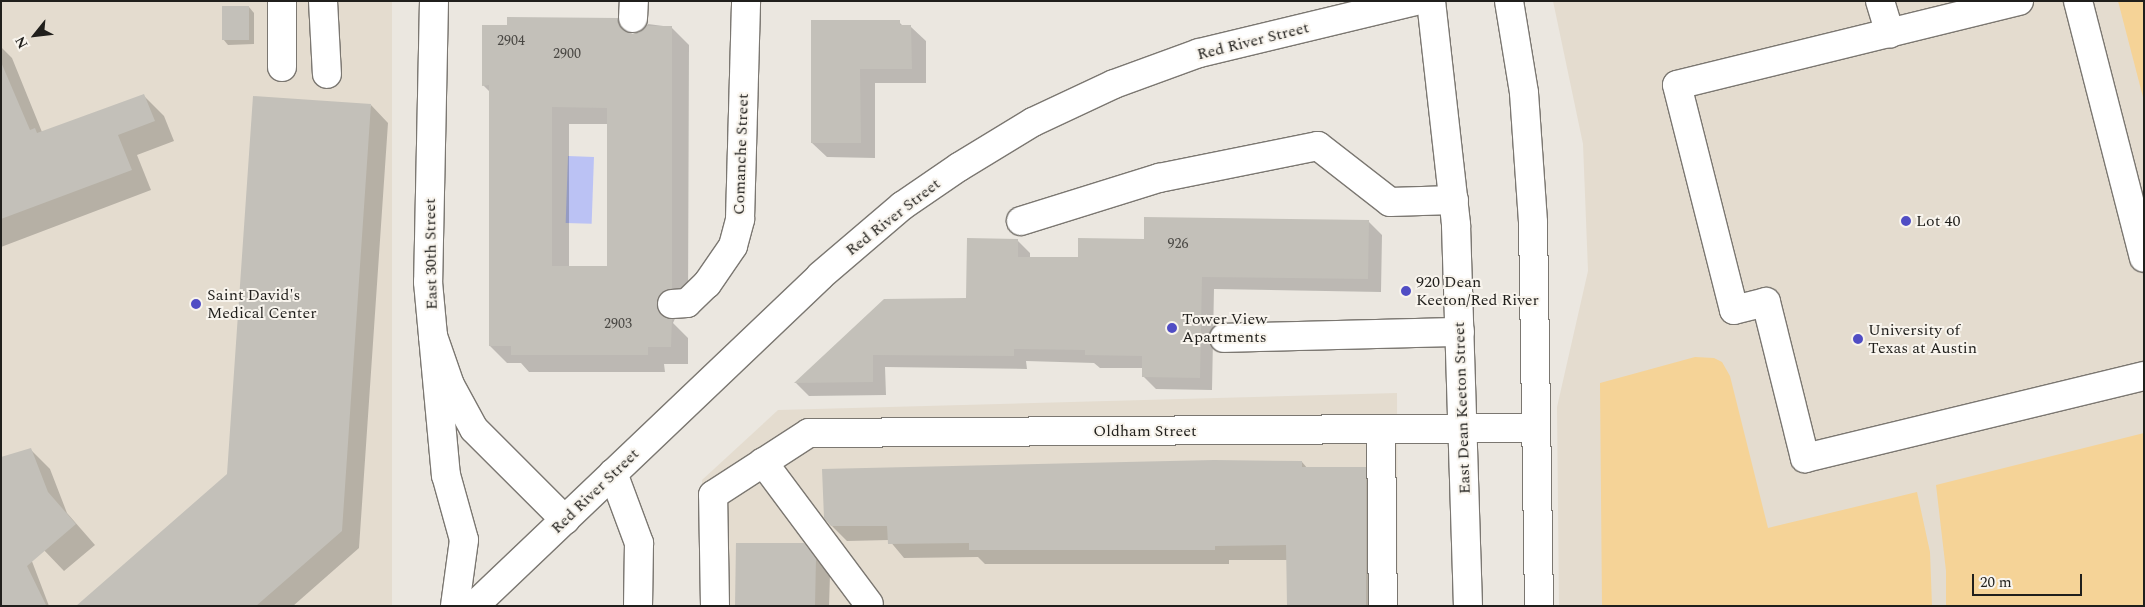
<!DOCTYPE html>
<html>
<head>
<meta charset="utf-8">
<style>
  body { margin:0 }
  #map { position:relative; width:2145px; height:607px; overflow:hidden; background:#ebe7e0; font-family:Spectral,serif }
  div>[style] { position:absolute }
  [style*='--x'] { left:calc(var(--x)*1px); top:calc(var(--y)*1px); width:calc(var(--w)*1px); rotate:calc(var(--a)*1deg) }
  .built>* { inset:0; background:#e4dccf; transform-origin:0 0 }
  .green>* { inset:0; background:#f5d397 }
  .water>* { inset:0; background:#bbc2f4; transform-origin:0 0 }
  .shadow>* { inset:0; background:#0003 }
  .building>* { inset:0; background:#c3c0b9; transform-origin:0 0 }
  .roads { filter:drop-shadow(1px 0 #7b7771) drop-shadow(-1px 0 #7b7771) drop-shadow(0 1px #7b7771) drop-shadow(0 -1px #7b7771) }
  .minor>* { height:28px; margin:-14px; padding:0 14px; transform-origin:14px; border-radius:14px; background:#fff }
  .major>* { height:28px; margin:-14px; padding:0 14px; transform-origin:14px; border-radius:14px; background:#fff }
  .dots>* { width:14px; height:14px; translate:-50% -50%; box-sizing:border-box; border:2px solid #f8f4ed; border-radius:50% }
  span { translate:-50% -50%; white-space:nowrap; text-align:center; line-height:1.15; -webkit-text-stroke:4px #f8f4ed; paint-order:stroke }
  .number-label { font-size:14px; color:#494743 }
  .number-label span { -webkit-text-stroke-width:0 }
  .street-label { font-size:16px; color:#201f1c }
  .poi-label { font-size:16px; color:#201f1c }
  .left { translate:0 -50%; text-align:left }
  .frame { position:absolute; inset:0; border:2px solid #201f1c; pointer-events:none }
  .north { position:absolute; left:10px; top:10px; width:50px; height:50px; -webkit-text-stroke:4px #f8f4ed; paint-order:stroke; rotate:241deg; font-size:14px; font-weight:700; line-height:20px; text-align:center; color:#201f1c }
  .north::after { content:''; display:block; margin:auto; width:18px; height:22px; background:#201f1c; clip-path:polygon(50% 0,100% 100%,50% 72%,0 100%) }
  .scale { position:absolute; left:1972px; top:574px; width:110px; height:22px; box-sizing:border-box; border:2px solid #201f1c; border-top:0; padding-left:6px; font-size:15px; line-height:18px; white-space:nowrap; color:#201f1c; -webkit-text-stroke:4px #f8f4ed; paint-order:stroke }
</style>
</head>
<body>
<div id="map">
  <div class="built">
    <i style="left:1px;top:1px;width:391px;height:605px"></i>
    <i style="clip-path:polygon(1553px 1px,2144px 1px,2144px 606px,1559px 606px,1557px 407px,1588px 271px,1583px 144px)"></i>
    <i style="clip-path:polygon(1397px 393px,1398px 606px,705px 606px,702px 480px,778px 410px)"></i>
  </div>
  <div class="green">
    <i style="clip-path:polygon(2118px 1px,2144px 1px,2144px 101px)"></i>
    <i style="clip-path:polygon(1695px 357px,1714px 358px,1722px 362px,1730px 376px,1768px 528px,1917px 492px,1930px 552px,1932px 606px,1602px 606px,1600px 383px)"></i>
    <i style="clip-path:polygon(2144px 433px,2144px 606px,1946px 606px,1946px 571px,1936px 485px)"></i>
  </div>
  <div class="water">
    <i style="left:568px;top:156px;width:26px;height:67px;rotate:2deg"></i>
  </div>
  <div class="shadow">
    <i style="clip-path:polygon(249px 7px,254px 13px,254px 44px,228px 45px,223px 39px)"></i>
    <i style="clip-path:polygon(evenodd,617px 19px,633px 35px,641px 33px,648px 24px,671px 27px,689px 45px,688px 306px,680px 308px,673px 323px,688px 338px,688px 364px,664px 364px,665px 372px,529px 372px,521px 363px,507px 363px,490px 346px,490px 92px,483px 85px,617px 19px,569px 124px,609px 124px,609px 267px,569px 267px,569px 124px)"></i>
    <i style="clip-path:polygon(812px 21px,899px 22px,904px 27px,911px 27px,926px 41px,926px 83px,875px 83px,875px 158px,827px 157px,812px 143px)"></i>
    <i style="clip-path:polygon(1px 47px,12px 58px,42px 132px,144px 96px,164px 116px,174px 141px,137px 155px,151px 190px,1px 247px)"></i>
    <i style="clip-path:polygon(371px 105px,388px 123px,359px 548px,293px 606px,91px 606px,228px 475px)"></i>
    <i style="clip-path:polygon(1369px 222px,1382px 235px,1381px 292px,1214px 289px,1212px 390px,1156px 389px,1143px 376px,1143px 368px,1100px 368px,1094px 363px,1026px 361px,1027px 369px,885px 367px,886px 395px,809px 396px,796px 383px,884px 300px,968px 300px,1017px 240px,1030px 253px,1030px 258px,1079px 258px,1145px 240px)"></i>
    <i style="clip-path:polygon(30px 449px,50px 469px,67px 513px,95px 545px,64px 571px,17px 522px,49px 606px,1px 606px)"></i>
    <i style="clip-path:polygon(1302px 462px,1308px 469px,1365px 468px,1380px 483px,1383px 606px,1288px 606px,1288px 560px,1229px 560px,1229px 564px,985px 564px,978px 557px,904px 558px,889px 540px,847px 541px,832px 526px)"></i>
    <i style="clip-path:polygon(804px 545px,830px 574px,829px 606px,736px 606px)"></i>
  </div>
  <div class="building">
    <i style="left:222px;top:6px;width:27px;height:34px"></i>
    <i style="clip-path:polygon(evenodd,507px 17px,618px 18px,624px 31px,633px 34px,640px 32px,648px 22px,647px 26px,672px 26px,672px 288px,663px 291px,656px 305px,659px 313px,672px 319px,671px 347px,648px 347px,648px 355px,511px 355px,511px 346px,489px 346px,489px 85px,482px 86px,482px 25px,507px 25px,507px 17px,552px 107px,607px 108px,607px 266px,552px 266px,552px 107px)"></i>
    <i style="clip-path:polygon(811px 20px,900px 20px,900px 25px,911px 25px,912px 69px,860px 69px,861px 143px,811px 143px)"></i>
    <i style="clip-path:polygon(1px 62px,30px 130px,35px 128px,37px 133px,144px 94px,155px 121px,118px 135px,132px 170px,1px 219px)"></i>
    <i style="clip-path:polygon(253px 96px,371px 104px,342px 531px,256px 606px,76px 606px,227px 474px)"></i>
    <i style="clip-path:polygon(1144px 217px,1369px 220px,1368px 279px,1202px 277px,1200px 378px,1142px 377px,1142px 356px,1085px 355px,1085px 350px,1014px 349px,1014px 356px,873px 355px,873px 382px,794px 383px,884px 299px,966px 298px,967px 238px,1018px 239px,1018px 257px,1078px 257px,1078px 238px,1144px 239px)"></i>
    <i style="clip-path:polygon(31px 448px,48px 492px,76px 524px,27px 566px,46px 605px,1px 606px,1px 457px)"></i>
    <i style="clip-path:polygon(1214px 460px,1302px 461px,1302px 467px,1366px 467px,1366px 606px,1287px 606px,1286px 545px,1215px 546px,1215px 550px,969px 550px,969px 543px,888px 544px,887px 526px,831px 526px,824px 518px,822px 469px)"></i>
    <i style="clip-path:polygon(736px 543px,804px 543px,816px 558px,815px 606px,735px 606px)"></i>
  </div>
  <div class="roads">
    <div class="minor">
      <i style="--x:323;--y:1;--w:73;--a:86.9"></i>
      <i style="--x:434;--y:1;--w:281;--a:91.2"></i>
      <i style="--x:428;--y:282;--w:54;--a:84.7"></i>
      <i style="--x:433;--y:336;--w:52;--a:70.9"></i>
      <i style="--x:450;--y:385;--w:50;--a:61.4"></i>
      <i style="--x:474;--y:429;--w:129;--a:45"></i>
      <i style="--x:1880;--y:1;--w:34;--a:73"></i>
      <i style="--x:2019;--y:1;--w:352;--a:166.2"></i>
      <i style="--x:1677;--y:85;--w:232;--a:75.8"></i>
      <i style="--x:1734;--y:310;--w:33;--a:-14"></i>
      <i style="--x:1766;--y:302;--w:161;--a:76"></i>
      <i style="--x:1805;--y:458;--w:349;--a:-13.6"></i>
      <i style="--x:2078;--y:1;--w:265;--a:75.6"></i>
      <i style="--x:633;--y:18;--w:17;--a:-87"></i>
      <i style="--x:282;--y:67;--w:66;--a:-90"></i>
      <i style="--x:1021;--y:221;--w:145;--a:-17.3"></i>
      <i style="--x:1159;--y:178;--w:162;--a:-11.4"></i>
      <i style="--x:1318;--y:146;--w:91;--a:37.9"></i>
      <i style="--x:1390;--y:202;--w:64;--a:-1.8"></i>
      <i style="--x:672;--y:304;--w:15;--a:-4"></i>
      <i style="--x:687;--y:303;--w:28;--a:-44"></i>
      <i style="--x:707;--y:284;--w:46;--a:-55.6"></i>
      <i style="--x:733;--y:246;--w:28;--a:-75"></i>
      <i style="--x:740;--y:219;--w:218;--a:-88.4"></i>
      <i style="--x:1224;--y:338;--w:236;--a:-1.5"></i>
      <i style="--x:1381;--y:429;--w:177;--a:89.4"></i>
      <i style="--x:763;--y:462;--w:177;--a:53.3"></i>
      <i style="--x:613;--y:473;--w:75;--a:69.6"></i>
      <i style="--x:639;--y:543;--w:63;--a:90.9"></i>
      <i style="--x:715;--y:606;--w:111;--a:-91"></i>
      <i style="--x:713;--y:495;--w:114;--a:-32.9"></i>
      <i style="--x:809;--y:433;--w:727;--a:-0.39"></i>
    </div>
    <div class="major">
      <i style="--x:1431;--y:1;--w:225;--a:83.6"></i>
      <i style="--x:1456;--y:225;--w:381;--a:88.2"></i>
      <i style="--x:1509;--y:1;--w:93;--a:80.7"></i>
      <i style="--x:1524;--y:93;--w:130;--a:86"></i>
      <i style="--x:1533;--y:223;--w:383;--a:89.1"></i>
      <i style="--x:433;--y:336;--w:140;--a:84.7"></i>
      <i style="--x:446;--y:475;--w:67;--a:74.5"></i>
      <i style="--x:464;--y:540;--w:67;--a:97.8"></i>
      <i style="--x:474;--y:606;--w:478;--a:-43.6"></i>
      <i style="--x:820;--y:276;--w:108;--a:-40.5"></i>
      <i style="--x:902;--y:206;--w:69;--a:-34.4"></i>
      <i style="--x:959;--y:167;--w:87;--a:-31.3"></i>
      <i style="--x:1033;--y:122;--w:89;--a:-25.1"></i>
      <i style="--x:1114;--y:84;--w:90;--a:-20"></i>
      <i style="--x:1199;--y:53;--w:222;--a:-13.5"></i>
    </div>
  </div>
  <div class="dots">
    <i style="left:1906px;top:221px;background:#504dc4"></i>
    <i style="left:1406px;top:291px;background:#504dc4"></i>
    <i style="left:196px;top:304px;background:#504dc4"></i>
    <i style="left:1172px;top:328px;background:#504dc4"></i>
    <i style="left:1858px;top:339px;background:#504dc4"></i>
  </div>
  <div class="number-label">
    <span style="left:511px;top:41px">2904</span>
    <span style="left:567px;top:54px">2900</span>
    <span style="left:1178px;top:244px">926</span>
    <span style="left:618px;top:324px">2903</span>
  </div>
  <div class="street-label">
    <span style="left:1253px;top:41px;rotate:-14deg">Red River Street</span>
    <span style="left:741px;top:154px;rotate:-88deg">Comanche Street</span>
    <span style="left:893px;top:217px;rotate:-38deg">Red River Street</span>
    <span style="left:431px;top:254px;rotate:-91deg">East 30th Street</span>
    <span style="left:1462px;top:408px;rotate:-92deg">East Dean Keeton Street</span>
    <span style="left:1145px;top:431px">Oldham Street</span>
    <span style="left:595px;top:491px;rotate:-44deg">Red River Street</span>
  </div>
  <div class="poi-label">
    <span class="left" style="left:1916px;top:221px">Lot 40</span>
    <span class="left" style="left:1416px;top:291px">920 Dean<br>Keeton/Red River</span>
    <span class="left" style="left:207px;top:304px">Saint David's<br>Medical Center</span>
    <span class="left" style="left:1182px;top:328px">Tower View<br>Apartments</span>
    <span class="left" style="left:1868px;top:339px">University of<br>Texas at Austin</span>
  </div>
  <div class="frame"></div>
  <div class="north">N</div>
  <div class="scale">20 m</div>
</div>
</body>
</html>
